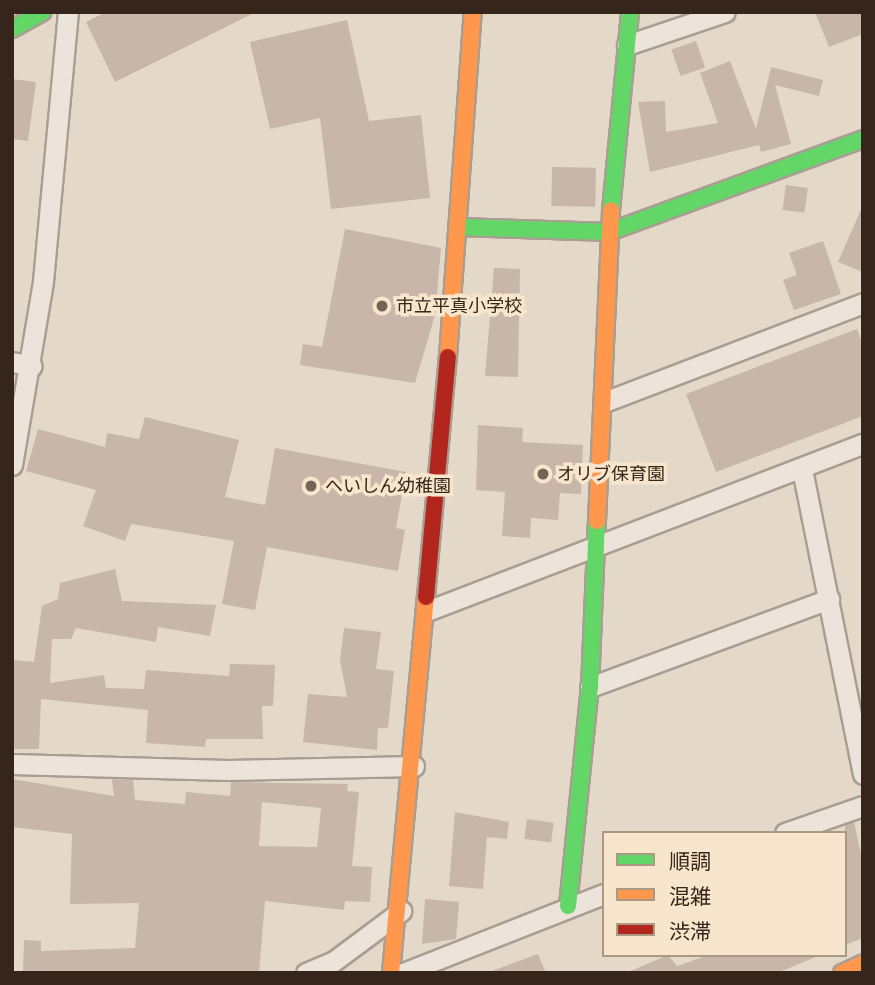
<!DOCTYPE html>
<html>
<head>
<meta charset="utf-8">
<style>
  body { margin:0 }
  #map { position:relative; width:875px; height:985px; overflow:hidden; background:#e4d9c8; font-family:"Crimson Pro","Noto Sans JP",serif }
  div>[style] { position:absolute }
  [style*='--x'] { left:calc(var(--x)*1px); top:calc(var(--y)*1px); width:calc(var(--w)*1px); rotate:calc(var(--a)*1deg) }
  .building>* { inset:0; background:#c7b6a9; transform-origin:0 0 }
  .roads { filter:drop-shadow(2px 0 #a89e92) drop-shadow(-2px 0 #a89e92) drop-shadow(0 2px #a89e92) drop-shadow(0 -2px #a89e92) }
  .street>* { height:19px; margin:-9.5px; padding:0 9.5px; transform-origin:9.5px; border-radius:9.5px; background:#ece4da }
  .fast>* { height:16px; margin:-8px; padding:0 8px; transform-origin:8px; border-radius:8px; background:#63d668 }
  .slow>* { height:16px; margin:-8px; padding:0 8px; transform-origin:8px; border-radius:8px; background:#ff974d }
  .jam>* { height:16px; margin:-8px; padding:0 8px; transform-origin:8px; border-radius:8px; background:#b3261e }
  .dots>* { width:19px; height:19px; translate:-50% -50%; box-sizing:border-box; border:4px solid #f7e6cb; border-radius:50% }
  span { translate:-50% -50%; white-space:nowrap; text-align:center; line-height:1.15; -webkit-text-stroke:7px #f7e6cb; paint-order:stroke }
  .poi-label { font-size:18px; color:#36251a }
  .left { translate:0 -50%; text-align:left }
  .frame { position:absolute; inset:0; border:14px solid #36251a; pointer-events:none }
  .legend { position:absolute; left:602px; top:831px; width:245px; height:126px; box-sizing:border-box; background:#f7e6cb; border:2px solid #aa9984; margin:0; padding:9px 12px; list-style:none; font-size:21px; color:#36251a }
  .legend li { display:flex; align-items:center; gap:14px; height:35px }
  .legend b { width:35px; border:2px solid #aa9984 }
</style>
</head>
<body>
<div id="map">
  <div class="building">
    <i style="clip-path:polygon(106px 12px,256px 12px,115px 82px,86px 22px)"></i>
    <i style="clip-path:polygon(815px 12px,863px 12px,863px 34px,829px 47px)"></i>
    <i style="clip-path:polygon(347px 20px,369px 121px,421px 115px,430px 198px,331px 209px,320px 118px,270px 129px,250px 42px)"></i>
    <i style="left:696px;top:41px;width:28px;height:26px;rotate:71deg"></i>
    <i style="clip-path:polygon(730px 61px,756px 129px,771px 67px,823px 80px,819px 96px,775px 85px,791px 144px,761px 152px,759px 145px,650px 172px,638px 102px,665px 101px,666px 132px,718px 123px,700px 73px)"></i>
    <i style="clip-path:polygon(12px 79px,36px 82px,28px 141px,12px 139px)"></i>
    <i style="left:552px;top:167px;width:44px;height:39px;rotate:1deg"></i>
    <i style="left:786px;top:185px;width:22px;height:25px;rotate:8deg"></i>
    <i style="clip-path:polygon(863px 205px,863px 272px,838px 262px)"></i>
    <i style="clip-path:polygon(345px 229px,441px 248px,435px 315px,415px 383px,300px 365px,303px 344px,322px 347px)"></i>
    <i style="clip-path:polygon(823px 241px,841px 294px,794px 310px,783px 280px,797px 275px,789px 253px)"></i>
    <i style="clip-path:polygon(494px 268px,520px 269px,518px 377px,485px 376px)"></i>
    <i style="clip-path:polygon(857px 329px,863px 345px,863px 416px,716px 472px,686px 394px)"></i>
    <i style="clip-path:polygon(145px 417px,239px 440px,225px 497px,265px 505px,275px 448px,406px 472px,396px 528px,405px 530px,398px 571px,267px 547px,255px 610px,222px 604px,234px 541px,131px 524px,125px 541px,83px 526px,96px 490px,26px 471px,38px 429px,105px 447px,107px 433px,139px 439px)"></i>
    <i style="clip-path:polygon(478px 425px,523px 428px,522px 442px,583px 445px,581px 494px,560px 493px,558px 520px,531px 518px,530px 538px,502px 536px,505px 492px,476px 490px)"></i>
    <i style="clip-path:polygon(115px 569px,122px 601px,216px 605px,210px 636px,158px 627px,156px 642px,76px 628px,71px 639px,52px 639px,50px 683px,104px 675px,106px 688px,144px 689px,146px 670px,229px 676px,230px 664px,275px 665px,273px 706px,262px 706px,263px 739px,206px 739px,205px 747px,146px 743px,148px 710px,41px 699px,39px 749px,12px 749px,12px 660px,34px 662px,42px 606px,58px 599px,60px 583px)"></i>
    <i style="clip-path:polygon(344px 628px,381px 632px,376px 669px,394px 671px,388px 728px,378px 728px,377px 750px,303px 742px,308px 694px,347px 697px,340px 660px)"></i>
    <i style="clip-path:polygon(evenodd,12px 779px,114px 796px,112px 779px,133px 780px,135px 800px,185px 804px,186px 792px,230px 796px,231px 782px,348px 784px,347px 791px,359px 792px,352px 866px,372px 867px,370px 902px,345px 901px,344px 910px,265px 901px,259px 973px,23px 972px,24px 940px,41px 941px,41px 951px,135px 948px,139px 903px,70px 904px,72px 834px,12px 827px,12px 779px,262px 802px,321px 808px,317px 847px,259px 846px,262px 802px)"></i>
    <i style="clip-path:polygon(455px 812px,509px 822px,507px 839px,487px 837px,483px 889px,449px 886px)"></i>
    <i style="left:527px;top:819px;width:27px;height:20px;rotate:8deg"></i>
    <i style="clip-path:polygon(854px 822px,863px 863px,863px 938px,845px 945px,845px 825px)"></i>
    <i style="clip-path:polygon(425px 899px,459px 902px,456px 939px,422px 944px)"></i>
    <i style="clip-path:polygon(538px 954px,546px 973px,492px 973px,492px 971px)"></i>
    <i style="clip-path:polygon(668px 955px,677px 966px,709px 955px,818px 956px,777px 973px,626px 973px)"></i>
  </div>
  <div class="roads">
    <div class="street">
      <i style="--x:627;--y:45;--w:103;--a:-18.6"></i>
      <i style="--x:12;--y:362;--w:20;--a:11"></i>
      <i style="--x:604;--y:402;--w:277;--a:-20.9"></i>
      <i style="--x:12;--y:465;--w:187;--a:-80.4"></i>
      <i style="--x:43;--y:281;--w:270;--a:-84.7"></i>
      <i style="--x:802;--y:469;--w:311;--a:78.7"></i>
      <i style="--x:427;--y:611;--w:467;--a:-21"></i>
      <i style="--x:590;--y:687;--w:255;--a:-20.2"></i>
      <i style="--x:12;--y:764;--w:216;--a:1.6"></i>
      <i style="--x:228;--y:770;--w:186;--a:-1.2"></i>
      <i style="--x:785;--y:833;--w:83;--a:-19.1"></i>
      <i style="--x:306;--y:973;--w:30;--a:-23"></i>
      <i style="--x:334;--y:961;--w:84;--a:-36.7"></i>
      <i style="--x:403;--y:973;--w:216;--a:-21.5"></i>
    </div>
    <div class="fast">
      <i style="--x:12;--y:29;--w:35;--a:-29"></i>
      <i style="--x:611;--y:210;--w:199;--a:-84.5"></i>
      <i style="--x:460;--y:227;--w:149;--a:1.9"></i>
      <i style="--x:609;--y:232;--w:270;--a:-20.1"></i>
      <i style="--x:568;--y:906;--w:220;--a:-84.3"></i>
      <i style="--x:590;--y:687;--w:166;--a:-87.6"></i>
    </div>
    <div class="slow">
      <i style="--x:448;--y:357;--w:346;--a:-85.9"></i>
      <i style="--x:597;--y:521;--w:311;--a:-87.4"></i>
      <i style="--x:391;--y:973;--w:378;--a:-84.7"></i>
      <i style="--x:842;--y:973;--w:23;--a:-25"></i>
    </div>
    <div class="jam">
      <i style="--x:426;--y:597;--w:241;--a:-84.8"></i>
    </div>
  </div>
  <div class="dots">
    <i style="left:382px;top:306px;background:#736457"></i>
    <i style="left:543px;top:474px;background:#736457"></i>
    <i style="left:311px;top:486px;background:#736457"></i>
  </div>
  <div class="poi-label">
    <span class="left" style="left:396px;top:306px">市立平真小学校</span>
    <span class="left" style="left:557px;top:474px">オリブ保育園</span>
    <span class="left" style="left:325px;top:486px">へいしん幼稚園</span>
  </div>
  <div class="frame"></div>
  <ul class="legend">
  <li><b style="height:9px;background:#63d668"></b>順調</li>
  <li><b style="height:9px;background:#ff974d"></b>混雑</li>
  <li><b style="height:9px;background:#b3261e"></b>渋滞</li>
  </ul>
</div>
</body>
</html>
